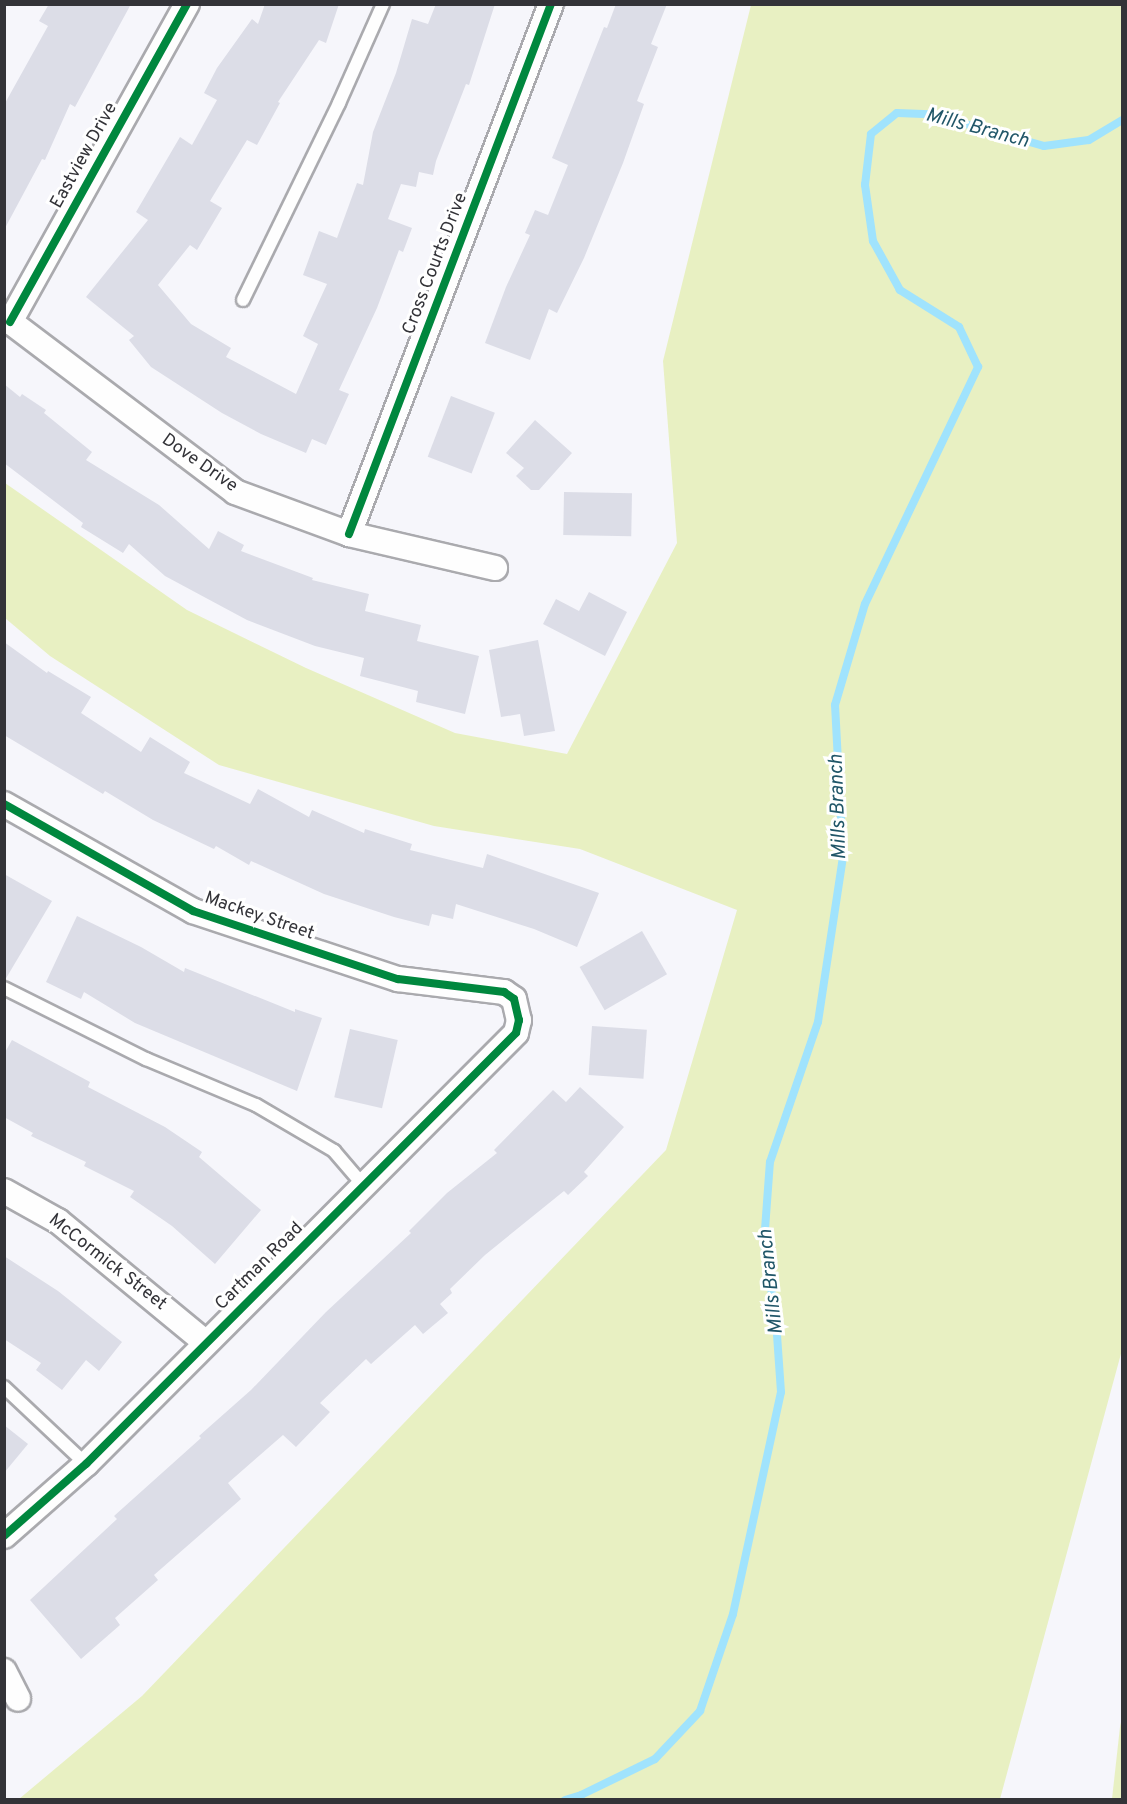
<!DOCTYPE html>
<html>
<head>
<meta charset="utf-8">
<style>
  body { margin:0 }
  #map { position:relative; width:1127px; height:1804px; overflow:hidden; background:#f6f6fb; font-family:Overpass,sans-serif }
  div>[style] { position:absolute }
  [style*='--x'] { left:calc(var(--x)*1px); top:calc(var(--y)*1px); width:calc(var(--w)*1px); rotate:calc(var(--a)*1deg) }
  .green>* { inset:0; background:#e8f0c2 }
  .stream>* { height:8px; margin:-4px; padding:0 4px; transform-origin:4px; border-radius:4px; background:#a0e3fd }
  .building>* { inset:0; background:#dcdde7; transform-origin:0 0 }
  .roads { filter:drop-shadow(2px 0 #aaaaae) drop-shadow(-2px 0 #aaaaae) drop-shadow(0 2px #aaaaae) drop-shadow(0 -2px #aaaaae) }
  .lane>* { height:12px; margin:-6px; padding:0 6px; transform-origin:6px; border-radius:6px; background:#fefefe }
  .street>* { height:24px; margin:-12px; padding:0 12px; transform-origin:12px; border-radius:12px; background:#fefefe }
  .cycleway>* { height:8px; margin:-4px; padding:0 4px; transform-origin:4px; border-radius:4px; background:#00873e }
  span { translate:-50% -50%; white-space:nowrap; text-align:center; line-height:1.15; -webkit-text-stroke:6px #fff; paint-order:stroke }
  .street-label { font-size:18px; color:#333338 }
  .water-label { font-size:20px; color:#205668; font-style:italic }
  .frame { position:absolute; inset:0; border:6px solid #333338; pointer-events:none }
</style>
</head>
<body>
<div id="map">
  <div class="green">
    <i style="clip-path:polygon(751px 5px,1122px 5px,1122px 1350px,1000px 1799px,19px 1799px,142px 1696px,666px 1150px,737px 910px,580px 849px,434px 826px,219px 765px,50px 656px,5px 618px,5px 483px,187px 610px,306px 668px,455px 733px,567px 754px,677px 543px,663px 361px)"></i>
    <i style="clip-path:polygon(1122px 1717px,1122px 1799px,1112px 1799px,1120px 1727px)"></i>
  </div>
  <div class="stream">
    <i style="--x:565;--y:1800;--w:17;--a:-17"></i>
    <i style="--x:581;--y:1795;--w:82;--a:-25.9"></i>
    <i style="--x:655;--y:1759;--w:66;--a:-46.8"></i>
    <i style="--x:700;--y:1711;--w:102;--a:-71.2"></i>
    <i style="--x:733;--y:1614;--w:227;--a:-77.8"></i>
    <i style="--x:781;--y:1392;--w:72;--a:-94"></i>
    <i style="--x:776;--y:1320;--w:78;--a:-98.9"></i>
    <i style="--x:764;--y:1243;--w:81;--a:-85.8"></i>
    <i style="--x:770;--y:1162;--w:148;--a:-71.1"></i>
    <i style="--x:818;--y:1022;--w:167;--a:-81.4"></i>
    <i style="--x:843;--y:857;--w:152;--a:-93"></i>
    <i style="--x:835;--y:705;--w:105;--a:-73.5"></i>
    <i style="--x:865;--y:604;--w:263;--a:-64.5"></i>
    <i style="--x:978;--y:367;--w:44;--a:-115.4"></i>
    <i style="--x:959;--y:327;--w:70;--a:-147.9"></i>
    <i style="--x:900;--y:290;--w:56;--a:-118.9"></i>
    <i style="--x:873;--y:241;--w:57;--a:-98.1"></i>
    <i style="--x:865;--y:185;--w:51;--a:-83.3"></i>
    <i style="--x:871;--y:134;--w:33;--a:-39"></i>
    <i style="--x:897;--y:113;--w:33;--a:2"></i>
    <i style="--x:930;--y:114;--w:118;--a:15.7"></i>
    <i style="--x:1044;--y:146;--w:45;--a:-7.6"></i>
    <i style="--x:1089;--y:140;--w:39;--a:-31"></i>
  </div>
  <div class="building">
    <i style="clip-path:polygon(49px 4px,131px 4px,75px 107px,70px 104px,45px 160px,42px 159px,4px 230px,4px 105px,48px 26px,39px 21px)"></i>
    <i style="clip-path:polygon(265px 4px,339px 4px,326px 43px,319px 40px,278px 102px,280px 103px,257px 145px,247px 140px,210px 201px,222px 208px,197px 250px,190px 245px,158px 285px,191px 324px,231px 348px,226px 357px,296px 394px,318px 344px,303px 336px,327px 284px,303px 275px,319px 231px,337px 238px,357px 183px,363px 185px,373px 132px,396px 73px,412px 19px,428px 24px,436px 4px,495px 4px,469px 85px,466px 84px,436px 161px,433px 175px,419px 172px,416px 187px,401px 184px,388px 219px,412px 228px,403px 252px,399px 250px,377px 308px,339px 390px,349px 394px,326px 445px,312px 439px,306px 453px,261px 434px,222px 413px,151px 367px,129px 340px,134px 336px,86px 297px,148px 220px,136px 212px,180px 137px,192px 145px,217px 100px,204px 93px,217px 68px,252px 19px,258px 24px)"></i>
    <i style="clip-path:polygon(616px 4px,667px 4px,651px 44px,658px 47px,637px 101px,644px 104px,623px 163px,584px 258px,557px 313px,549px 309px,530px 360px,485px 343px,506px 287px,530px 235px,525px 233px,535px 210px,548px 215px,568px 165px,552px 158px,604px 27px,607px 28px)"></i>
    <i style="clip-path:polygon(4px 384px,20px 397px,22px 394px,46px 410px,44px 413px,92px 452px,86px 460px,159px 505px,209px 549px,218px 531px,244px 545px,241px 551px,313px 578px,312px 580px,369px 594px,365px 611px,421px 625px,417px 641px,479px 656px,465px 714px,416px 702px,418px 691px,360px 676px,364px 658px,315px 646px,247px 620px,165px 576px,129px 544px,123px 553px,81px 527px,83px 523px,4px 463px)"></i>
    <i style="left:451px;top:396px;width:47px;height:65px;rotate:21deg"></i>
    <i style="clip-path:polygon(535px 420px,572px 453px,539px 490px,531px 490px,516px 476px,524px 468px,506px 453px)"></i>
    <i style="left:564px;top:492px;width:68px;height:43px;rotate:1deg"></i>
    <i style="clip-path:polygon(589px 592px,627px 612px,605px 656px,543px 624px,556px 599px,579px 611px)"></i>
    <i style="clip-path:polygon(538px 640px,555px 731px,524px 736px,520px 714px,501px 717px,489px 650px)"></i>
    <i style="clip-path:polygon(4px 642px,47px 673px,48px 671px,91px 697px,81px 713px,141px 752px,150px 737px,190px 762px,184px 773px,250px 804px,258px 789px,309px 817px,312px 810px,364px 833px,365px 829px,412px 844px,410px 850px,483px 868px,487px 854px,599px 893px,577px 947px,534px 929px,456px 904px,453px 919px,432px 914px,429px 926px,394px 917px,324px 894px,251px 861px,249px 865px,216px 846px,214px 849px,153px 820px,105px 791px,103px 794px,4px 735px)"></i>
    <i style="clip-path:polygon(4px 874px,52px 901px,5px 980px,4px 980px)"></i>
    <i style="clip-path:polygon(77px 916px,141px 947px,184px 972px,185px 968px,295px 1012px,295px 1009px,322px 1018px,297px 1091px,135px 1023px,84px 992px,81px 999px,46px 982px)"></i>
    <i style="left:642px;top:931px;width:50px;height:72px;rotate:60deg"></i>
    <i style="left:592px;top:1026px;width:55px;height:49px;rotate:4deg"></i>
    <i style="left:350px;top:1029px;width:49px;height:70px;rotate:13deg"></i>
    <i style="clip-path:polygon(12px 1040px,90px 1082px,88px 1087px,165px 1127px,202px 1152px,199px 1157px,261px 1210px,215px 1264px,172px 1226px,130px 1197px,134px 1191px,84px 1166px,86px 1162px,31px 1136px,33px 1133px,4px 1117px,4px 1054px)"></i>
    <i style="clip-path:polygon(580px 1087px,624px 1127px,584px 1172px,588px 1176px,568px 1195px,564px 1191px,485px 1255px,450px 1289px,452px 1293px,440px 1304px,448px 1313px,423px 1334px,415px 1325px,371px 1364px,366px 1359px,320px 1403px,330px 1412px,296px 1447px,283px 1435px,228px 1483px,241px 1499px,154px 1575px,158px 1580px,115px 1618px,120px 1625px,81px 1659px,30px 1600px,117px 1519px,114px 1516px,201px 1438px,199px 1436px,251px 1390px,326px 1312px,411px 1233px,409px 1231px,447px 1193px,497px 1153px,494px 1150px,553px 1090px,566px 1102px)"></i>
    <i style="clip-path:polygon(4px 1256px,58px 1291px,122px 1342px,99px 1371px,86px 1360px,62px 1390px,36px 1370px,41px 1363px,4px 1339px)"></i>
    <i style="clip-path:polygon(4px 1425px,28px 1444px,4px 1473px)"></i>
  </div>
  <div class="roads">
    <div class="lane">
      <i style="--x:243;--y:300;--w:219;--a:-64"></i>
      <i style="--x:339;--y:103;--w:108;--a:-66"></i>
      <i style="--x:4;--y:988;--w:159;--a:26.6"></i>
      <i style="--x:146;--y:1059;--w:119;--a:22.7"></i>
      <i style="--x:256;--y:1105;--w:91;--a:30.5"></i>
      <i style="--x:334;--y:1151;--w:45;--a:49.5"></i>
      <i style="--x:4;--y:1387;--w:112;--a:43.2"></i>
    </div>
    <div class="street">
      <i style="--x:4;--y:317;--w:290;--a:37.1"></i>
      <i style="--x:235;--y:492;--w:121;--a:20.2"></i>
      <i style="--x:349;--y:534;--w:150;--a:13.1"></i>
      <i style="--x:10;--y:322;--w:364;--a:-60.9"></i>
      <i style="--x:349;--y:534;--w:567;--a:-69.14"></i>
      <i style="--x:4;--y:804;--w:217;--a:29.5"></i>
      <i style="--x:193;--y:911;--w:216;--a:18.4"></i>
      <i style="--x:398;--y:979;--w:107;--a:7"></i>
      <i style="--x:504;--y:992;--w:12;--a:35"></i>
      <i style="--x:514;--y:999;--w:22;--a:77"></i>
      <i style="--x:519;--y:1020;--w:13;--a:103"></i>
      <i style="--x:516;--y:1033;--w:609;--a:134.93"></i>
      <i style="--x:86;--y:1464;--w:109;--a:138.7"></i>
      <i style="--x:4;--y:1191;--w:62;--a:29.1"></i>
      <i style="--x:58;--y:1221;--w:190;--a:39.5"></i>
      <i style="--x:4;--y:1671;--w:31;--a:63"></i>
    </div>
  </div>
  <div class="cycleway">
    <i style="--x:10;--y:322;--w:364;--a:-60.9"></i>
    <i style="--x:349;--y:534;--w:567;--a:-69.14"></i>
    <i style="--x:4;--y:804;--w:217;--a:29.5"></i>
    <i style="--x:193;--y:911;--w:216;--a:18.4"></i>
    <i style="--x:398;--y:979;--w:107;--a:7"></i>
    <i style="--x:504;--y:992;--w:12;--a:35"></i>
    <i style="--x:514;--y:999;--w:22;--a:77"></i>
    <i style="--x:519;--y:1020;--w:13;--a:103"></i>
    <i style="--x:516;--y:1033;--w:609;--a:134.93"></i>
    <i style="--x:86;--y:1464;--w:109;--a:138.7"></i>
  </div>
  <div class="street-label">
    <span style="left:85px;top:156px;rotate:-61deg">Eastview Drive</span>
    <span style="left:436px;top:264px;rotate:-69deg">Cross Courts Drive</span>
    <span style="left:199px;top:464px;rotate:35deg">Dove Drive</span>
    <span style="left:259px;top:917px;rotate:19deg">Mackey Street</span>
    <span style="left:107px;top:1263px;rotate:38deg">McCormick Street</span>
    <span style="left:260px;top:1267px;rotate:-45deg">Cartman Road</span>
  </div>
  <div class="water-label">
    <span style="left:977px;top:129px;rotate:15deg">Mills Branch</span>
    <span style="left:839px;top:807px;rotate:-92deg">Mills Branch</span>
    <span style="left:772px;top:1282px;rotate:-96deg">Mills Branch</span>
  </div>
  <div class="frame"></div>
</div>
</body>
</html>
